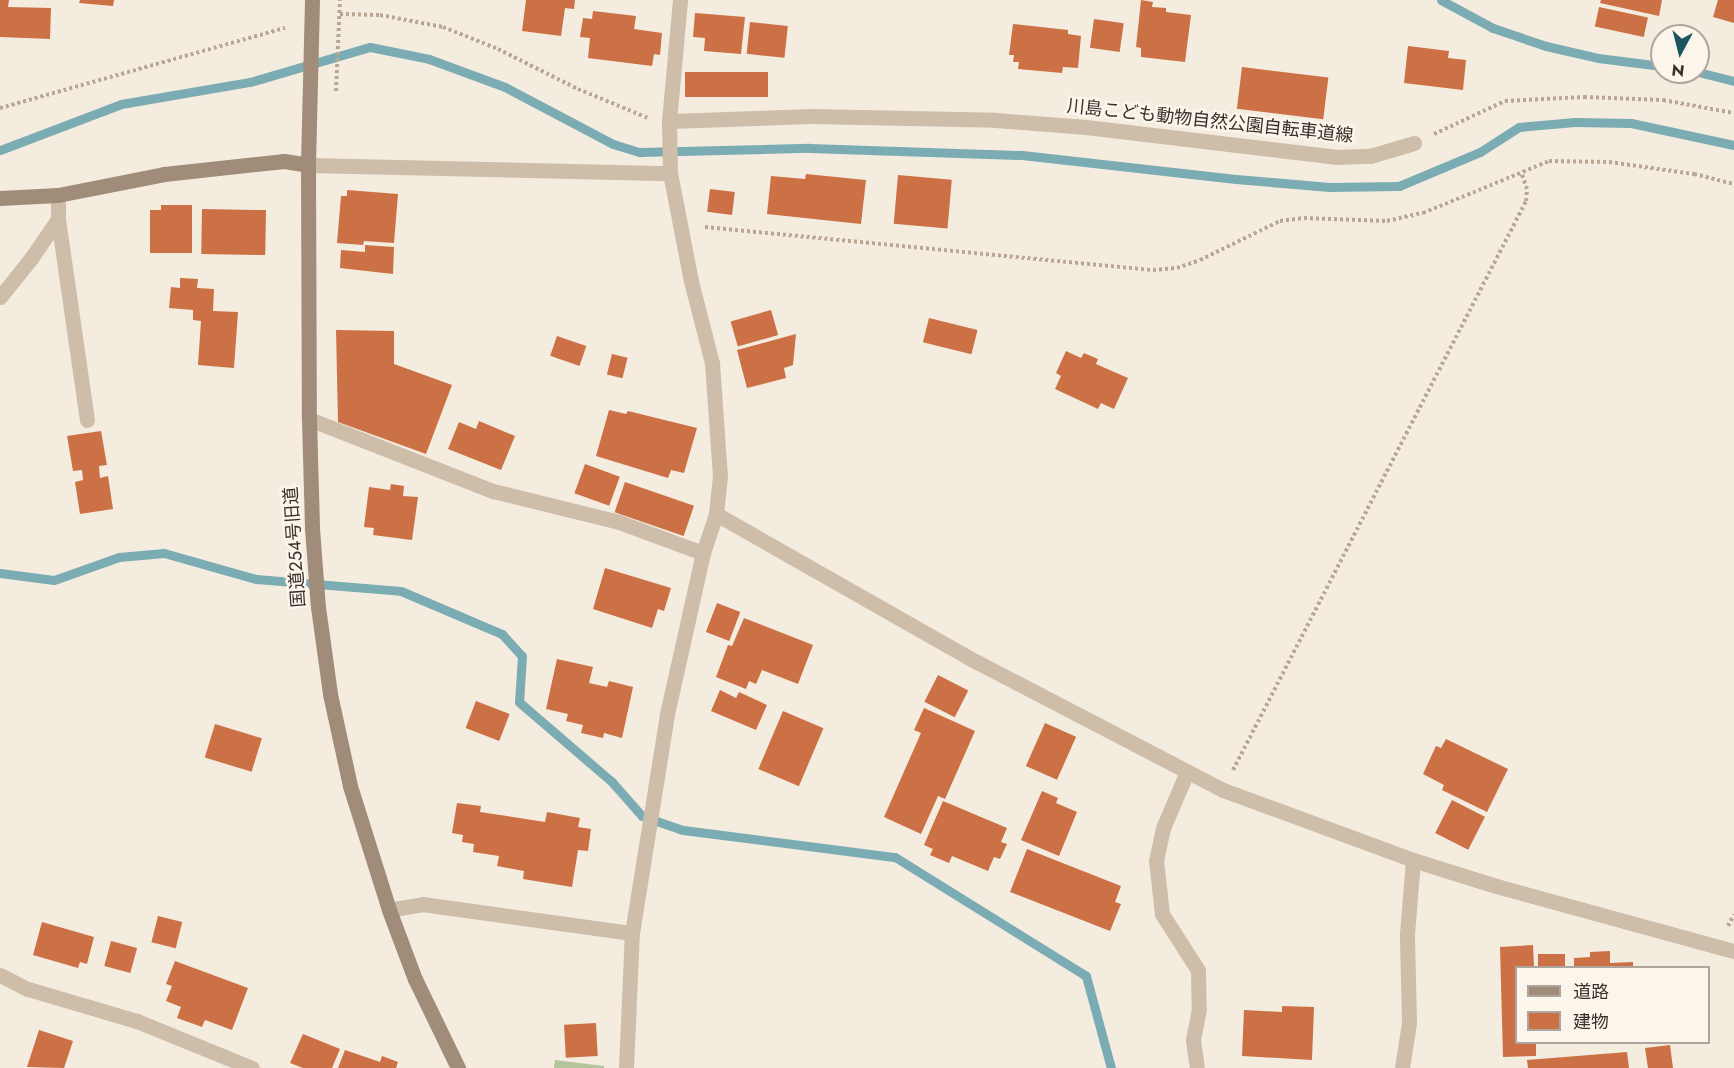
<!DOCTYPE html>
<html>
<head>
<meta charset="utf-8">
<style>
  body { margin:0 }
  #map { position:relative; width:1734px; height:1068px; overflow:hidden; background:#f4ecdf; font-family:Jost,"Noto Sans JP",sans-serif }
  div>[style] { position:absolute }
  [style*='--x'] { left:calc(var(--x)*1px); top:calc(var(--y)*1px); width:calc(var(--w)*1px); rotate:calc(var(--a)*1deg) }
  .green>* { inset:0; background:#b4c49d }
  .stream>* { height:9px; margin:-4.5px; padding:0 4.5px; transform-origin:4.5px; border-radius:4.5px; background:#7cacb3 }
  .building>* { inset:0; background:#cc7145; transform-origin:0 0 }
  .path>* { height:4px; margin-top:-2px; transform-origin:0; background:repeating-linear-gradient(90deg,#b9a793 0 3px,transparent 0 6px) }
  .lane>* { height:15px; margin:-7.5px; padding:0 7.5px; transform-origin:7.5px; border-radius:7.5px; background:#cdbda9 }
  .street>* { height:15px; margin:-7.5px; padding:0 7.5px; transform-origin:7.5px; border-radius:7.5px; background:#cdbda9 }
  .secondary>* { height:15px; margin:-7.5px; padding:0 7.5px; transform-origin:7.5px; border-radius:7.5px; background:#a18c7a }
  span { translate:-50% -50%; white-space:nowrap; text-align:center; line-height:1.15; -webkit-text-stroke:5px #fbf5ec; paint-order:stroke }
  .street-label { font-size:18px; color:#3a302a }
  .legend { position:absolute; left:1515px; top:966px; width:195px; height:78px; box-sizing:border-box; background:#fbf5ec; border:2px solid #aea69e; margin:0; padding:8px 10px; list-style:none; font-size:18px; color:#3a302a }
  .legend li { display:flex; align-items:center; gap:12px; height:30px }
  .legend b { width:30px; border:2px solid #aea69e }
  .north { position:absolute; left:1650px; top:24px; width:60px; height:60px; box-sizing:border-box; background:#fbf5ec; border:2px solid #aea69e; border-radius:50%; rotate:187deg; font-size:16px; font-weight:700; line-height:24px; text-align:center; color:#3a302a }
  .north::after { content:''; display:block; margin:auto; width:21px; height:27px; background:#1c555e; clip-path:polygon(50% 0,100% 100%,50% 72%,0 100%) }
</style>
</head>
<body>
<div id="map">
  <div class="green">
    <i style="clip-path:polygon(555px 1060px,604px 1066px,604px 1068px,554px 1068px)"></i>
  </div>
  <div class="stream">
    <i style="--x:1441;--y:0;--w:59;--a:28.3"></i>
    <i style="--x:1493;--y:28;--w:56;--a:18.8"></i>
    <i style="--x:1546;--y:46;--w:53;--a:13"></i>
    <i style="--x:1598;--y:58;--w:64;--a:7.1"></i>
    <i style="--x:1698;--y:72;--w:37;--a:14"></i>
    <i style="--x:0;--y:150;--w:129;--a:-20.8"></i>
    <i style="--x:121;--y:104;--w:131;--a:-9.7"></i>
    <i style="--x:250;--y:82;--w:125;--a:-16.3"></i>
    <i style="--x:370;--y:47;--w:60;--a:11.5"></i>
    <i style="--x:429;--y:59;--w:81;--a:20.2"></i>
    <i style="--x:505;--y:87;--w:122;--a:27.8"></i>
    <i style="--x:613;--y:144;--w:28;--a:17"></i>
    <i style="--x:640;--y:152;--w:169;--a:-1.4"></i>
    <i style="--x:809;--y:148;--w:213;--a:1.9"></i>
    <i style="--x:1022;--y:155;--w:215;--a:6.4"></i>
    <i style="--x:1236;--y:179;--w:94;--a:4.9"></i>
    <i style="--x:1330;--y:187;--w:69;--a:-0.8"></i>
    <i style="--x:1399;--y:186;--w:88;--a:-22.8"></i>
    <i style="--x:1480;--y:152;--w:46;--a:-32.7"></i>
    <i style="--x:1519;--y:127;--w:56;--a:-5.1"></i>
    <i style="--x:1575;--y:122;--w:56;--a:1"></i>
    <i style="--x:1631;--y:123;--w:105;--a:12.1"></i>
    <i style="--x:0;--y:573;--w:54;--a:7.4"></i>
    <i style="--x:54;--y:580;--w:69;--a:-19.5"></i>
    <i style="--x:119;--y:557;--w:45;--a:-5.1"></i>
    <i style="--x:164;--y:553;--w:96;--a:15.8"></i>
    <i style="--x:256;--y:579;--w:145;--a:4.7"></i>
    <i style="--x:401;--y:591;--w:110;--a:23.1"></i>
    <i style="--x:502;--y:634;--w:30;--a:48"></i>
    <i style="--x:522;--y:656;--w:46;--a:93.7"></i>
    <i style="--x:519;--y:702;--w:123;--a:40.7"></i>
    <i style="--x:612;--y:782;--w:45;--a:48.6"></i>
    <i style="--x:642;--y:816;--w:43;--a:18.9"></i>
    <i style="--x:683;--y:830;--w:214;--a:7.3"></i>
    <i style="--x:895;--y:857;--w:225;--a:31.9"></i>
    <i style="--x:1086;--y:976;--w:95;--a:74.8"></i>
  </div>
  <div class="building">
    <i style="clip-path:polygon(0 0,9px 0,8px 7px,51px 8px,50px 39px,0 37px)"></i>
    <i style="clip-path:polygon(80px 0,114px 0,113px 6px,79px 3px)"></i>
    <i style="clip-path:polygon(526px 0,575px 0,574px 9px,565px 8px,561px 36px,522px 31px)"></i>
    <i style="clip-path:polygon(1141px 0,1153px 2px,1152px 7px,1166px 8px,1166px 12px,1191px 15px,1185px 62px,1141px 57px,1141px 48px,1136px 47px)"></i>
    <i style="clip-path:polygon(1601px 0,1662px 0,1659px 16px,1600px 3px)"></i>
    <i style="clip-path:polygon(1718px 0,1734px 0,1734px 23px,1713px 17px)"></i>
    <i style="left:1599px;top:7px;width:50px;height:20px;rotate:12deg"></i>
    <i style="clip-path:polygon(593px 11px,636px 16px,634px 29px,662px 33px,660px 55px,654px 54px,652px 66px,588px 58px,590px 38px,580px 37px,583px 18px,592px 19px)"></i>
    <i style="clip-path:polygon(695px 13px,745px 17px,741px 54px,704px 51px,705px 38px,693px 37px)"></i>
    <i style="left:1094px;top:19px;width:30px;height:29px;rotate:8deg"></i>
    <i style="left:750px;top:22px;width:38px;height:32px;rotate:6deg"></i>
    <i style="clip-path:polygon(1013px 24px,1068px 30px,1068px 34px,1081px 36px,1078px 68px,1063px 67px,1062px 73px,1018px 69px,1019px 62px,1013px 62px,1014px 55px,1009px 55px)"></i>
    <i style="clip-path:polygon(1408px 46px,1449px 51px,1448px 58px,1466px 60px,1463px 90px,1404px 83px)"></i>
    <i style="left:1242px;top:67px;width:87px;height:42px;rotate:7deg"></i>
    <i style="left:685px;top:72px;width:83px;height:25px"></i>
    <i style="clip-path:polygon(806px 174px,866px 180px,861px 224px,767px 214px,771px 176px,805px 179px)"></i>
    <i style="left:898px;top:175px;width:54px;height:49px;rotate:5deg"></i>
    <i style="left:710px;top:189px;width:25px;height:23px;rotate:7deg"></i>
    <i style="clip-path:polygon(347px 190px,398px 194px,394px 243px,364px 241px,363px 245px,337px 243px,341px 196px,347px 196px)"></i>
    <i style="clip-path:polygon(161px 205px,192px 205px,192px 253px,150px 253px,150px 210px,161px 210px)"></i>
    <i style="left:202px;top:209px;width:64px;height:45px;rotate:1deg"></i>
    <i style="clip-path:polygon(365px 245px,394px 247px,393px 274px,340px 268px,341px 250px,365px 252px)"></i>
    <i style="clip-path:polygon(180px 278px,198px 279px,197px 288px,214px 289px,213px 311px,238px 312px,234px 368px,198px 365px,201px 321px,193px 320px,193px 310px,169px 308px,171px 287px,180px 288px)"></i>
    <i style="left:771px;top:310px;width:26px;height:42px;rotate:74deg"></i>
    <i style="left:929px;top:318px;width:50px;height:25px;rotate:14deg"></i>
    <i style="clip-path:polygon(336px 330px,394px 331px,394px 364px,452px 385px,426px 454px,338px 422px)"></i>
    <i style="clip-path:polygon(796px 334px,793px 365px,784px 368px,786px 378px,747px 388px,737px 350px)"></i>
    <i style="left:557px;top:336px;width:31px;height:21px;rotate:19deg"></i>
    <i style="clip-path:polygon(1066px 351px,1081px 358px,1084px 353px,1098px 359px,1096px 364px,1128px 378px,1114px 409px,1101px 403px,1098px 409px,1055px 389px,1061px 376px,1056px 373px)"></i>
    <i style="left:612px;top:354px;width:16px;height:21px;rotate:14deg"></i>
    <i style="clip-path:polygon(609px 410px,626px 414px,628px 411px,697px 428px,684px 473px,671px 470px,668px 478px,596px 456px)"></i>
    <i style="clip-path:polygon(479px 421px,515px 436px,501px 470px,448px 449px,459px 422px,476px 429px)"></i>
    <i style="clip-path:polygon(101px 431px,107px 465px,99px 466px,100px 478px,108px 476px,113px 509px,80px 514px,75px 482px,83px 480px,82px 470px,73px 471px,67px 436px)"></i>
    <i style="left:585px;top:464px;width:37px;height:31px;rotate:20deg"></i>
    <i style="left:625px;top:482px;width:73px;height:32px;rotate:19deg"></i>
    <i style="clip-path:polygon(391px 484px,404px 486px,403px 496px,418px 497px,412px 540px,373px 535px,374px 528px,364px 527px,369px 487px,390px 490px)"></i>
    <i style="clip-path:polygon(605px 568px,671px 588px,664px 611px,658px 609px,652px 628px,593px 609px)"></i>
    <i style="left:717px;top:603px;width:25px;height:31px;rotate:21deg"></i>
    <i style="clip-path:polygon(744px 618px,813px 645px,798px 684px,762px 670px,756px 684px,749px 681px,746px 689px,716px 677px,728px 645px,732px 646px)"></i>
    <i style="clip-path:polygon(557px 659px,593px 667px,589px 683px,607px 687px,609px 681px,633px 687px,622px 738px,604px 733px,603px 738px,581px 733px,583px 725px,566px 721px,568px 714px,546px 709px)"></i>
    <i style="left:938px;top:675px;width:34px;height:30px;rotate:27deg"></i>
    <i style="clip-path:polygon(720px 690px,736px 698px,739px 692px,767px 705px,756px 730px,711px 711px)"></i>
    <i style="left:476px;top:701px;width:36px;height:29px;rotate:21deg"></i>
    <i style="clip-path:polygon(924px 708px,975px 731px,945px 799px,938px 796px,921px 834px,884px 817px,921px 733px,914px 730px)"></i>
    <i style="left:783px;top:711px;width:44px;height:63px;rotate:23deg"></i>
    <i style="left:1045px;top:723px;width:34px;height:47px;rotate:24deg"></i>
    <i style="left:215px;top:724px;width:49px;height:35px;rotate:17deg"></i>
    <i style="clip-path:polygon(1446px 739px,1508px 769px,1487px 812px,1442px 790px,1444px 785px,1423px 774px,1436px 746px,1441px 748px)"></i>
    <i style="clip-path:polygon(1042px 791px,1058px 798px,1056px 803px,1077px 812px,1059px 856px,1021px 840px)"></i>
    <i style="left:1452px;top:800px;width:37px;height:37px;rotate:27deg"></i>
    <i style="clip-path:polygon(943px 801px,1007px 828px,1001px 842px,1007px 844px,1000px 859px,994px 857px,988px 871px,952px 856px,949px 863px,930px 855px,933px 849px,924px 845px)"></i>
    <i style="clip-path:polygon(457px 803px,481px 806px,480px 812px,545px 822px,547px 812px,580px 818px,578px 827px,591px 829px,588px 851px,578px 850px,572px 887px,523px 879px,524px 871px,497px 866px,499px 856px,473px 852px,474px 844px,462px 842px,463px 835px,452px 833px)"></i>
    <i style="clip-path:polygon(1027px 849px,1121px 886px,1115px 902px,1121px 904px,1110px 931px,1010px 892px)"></i>
    <i style="left:158px;top:916px;width:25px;height:27px;rotate:14deg"></i>
    <i style="clip-path:polygon(42px 922px,94px 937px,87px 964px,80px 962px,78px 968px,33px 955px)"></i>
    <i style="left:111px;top:941px;width:27px;height:26px;rotate:15deg"></i>
    <i style="clip-path:polygon(1533px 945px,1534px 968px,1516px 968px,1516px 1042px,1536px 1042px,1536px 1056px,1503px 1057px,1500px 947px)"></i>
    <i style="clip-path:polygon(1610px 951px,1610px 963px,1633px 962px,1633px 968px,1574px 968px,1574px 958px,1590px 957px,1590px 952px)"></i>
    <i style="left:1565px;top:954px;width:14px;height:27px;rotate:90deg"></i>
    <i style="clip-path:polygon(175px 961px,248px 988px,232px 1030px,205px 1020px,202px 1027px,177px 1018px,181px 1007px,166px 1001px,172px 986px,166px 984px)"></i>
    <i style="clip-path:polygon(1282px 1006px,1314px 1007px,1312px 1060px,1242px 1056px,1244px 1010px,1282px 1012px)"></i>
    <i style="left:596px;top:1023px;width:33px;height:32px;rotate:87deg"></i>
    <i style="clip-path:polygon(39px 1030px,73px 1041px,64px 1068px,27px 1067px)"></i>
    <i style="clip-path:polygon(303px 1034px,340px 1049px,332px 1068px,303px 1068px,290px 1063px)"></i>
    <i style="clip-path:polygon(1670px 1045px,1673px 1068px,1648px 1068px,1645px 1048px)"></i>
    <i style="clip-path:polygon(345px 1050px,380px 1062px,382px 1056px,398px 1062px,396px 1068px,338px 1068px)"></i>
    <i style="clip-path:polygon(1627px 1052px,1629px 1068px,1528px 1068px,1527px 1060px)"></i>
  </div>
  <div class="path">
    <i style="--x:340;--y:14;--w:40;--a:1.4"></i>
    <i style="--x:380;--y:15;--w:64;--a:10.8"></i>
    <i style="--x:443;--y:27;--w:59;--a:21.8"></i>
    <i style="--x:498;--y:49;--w:89;--a:26.6"></i>
    <i style="--x:578;--y:89;--w:76;--a:22.5"></i>
    <i style="--x:336;--y:91;--w:91;--a:-87.5"></i>
    <i style="--x:0;--y:108;--w:296;--a:-15.7"></i>
    <i style="--x:1434;--y:134;--w:78;--a:-24.9"></i>
    <i style="--x:1505;--y:101;--w:79;--a:-2.9"></i>
    <i style="--x:1584;--y:97;--w:79;--a:2.2"></i>
    <i style="--x:1663;--y:100;--w:72;--a:10.4"></i>
    <i style="--x:705;--y:227;--w:450;--a:5.5"></i>
    <i style="--x:1153;--y:270;--w:24;--a:-5"></i>
    <i style="--x:1177;--y:268;--w:24;--a:-19"></i>
    <i style="--x:1200;--y:260;--w:89;--a:-26"></i>
    <i style="--x:1280;--y:221;--w:24;--a:-7"></i>
    <i style="--x:1304;--y:218;--w:83;--a:2.1"></i>
    <i style="--x:1387;--y:221;--w:37;--a:-13"></i>
    <i style="--x:1423;--y:213;--w:136;--a:-22.4"></i>
    <i style="--x:1549;--y:161;--w:60;--a:1"></i>
    <i style="--x:1609;--y:162;--w:86;--a:8"></i>
    <i style="--x:1694;--y:174;--w:41;--a:14"></i>
    <i style="--x:1233;--y:770;--w:640;--a:-62.75"></i>
    <i style="--x:1526;--y:201;--w:12;--a:-85"></i>
    <i style="--x:1527;--y:189;--w:18;--a:-109"></i>
    <i style="--x:1728;--y:926;--w:13;--a:-63"></i>
  </div>
  <div class="lane">
    <i style="--x:669;--y:121;--w:142;--a:-2"></i>
    <i style="--x:811;--y:116;--w:184;--a:1.2"></i>
    <i style="--x:995;--y:120;--w:91;--a:4.4"></i>
    <i style="--x:1086;--y:127;--w:253;--a:6.8"></i>
    <i style="--x:1337;--y:157;--w:33;--a:-2"></i>
    <i style="--x:1370;--y:156;--w:46;--a:-16.5"></i>
    <i style="--x:58;--y:195;--w:24;--a:90"></i>
    <i style="--x:58;--y:219;--w:203;--a:81.8"></i>
    <i style="--x:0;--y:297;--w:51;--a:-51.3"></i>
    <i style="--x:32;--y:257;--w:46;--a:-55.6"></i>
    <i style="--x:309;--y:419;--w:198;--a:21.4"></i>
    <i style="--x:493;--y:491;--w:130;--a:13.8"></i>
    <i style="--x:619;--y:522;--w:90;--a:20.3"></i>
    <i style="--x:1187;--y:772;--w:61;--a:113.2"></i>
    <i style="--x:1163;--y:828;--w:33;--a:102"></i>
    <i style="--x:1156;--y:860;--w:54;--a:83.7"></i>
    <i style="--x:1162;--y:914;--w:67;--a:57.3"></i>
    <i style="--x:1198;--y:970;--w:39;--a:89"></i>
    <i style="--x:1199;--y:1009;--w:32;--a:101"></i>
    <i style="--x:1193;--y:1040;--w:28;--a:82"></i>
    <i style="--x:1402;--y:1068;--w:46;--a:-81.2"></i>
    <i style="--x:1409;--y:1023;--w:89;--a:-91.3"></i>
    <i style="--x:1407;--y:934;--w:74;--a:-85.4"></i>
  </div>
  <div class="street">
    <i style="--x:308;--y:165;--w:362;--a:1.3"></i>
    <i style="--x:716;--y:514;--w:300;--a:29.6"></i>
    <i style="--x:977;--y:662;--w:277;--a:27.5"></i>
    <i style="--x:1223;--y:790;--w:202;--a:20.2"></i>
    <i style="--x:1413;--y:860;--w:87;--a:17.4"></i>
    <i style="--x:1496;--y:886;--w:247;--a:15.3"></i>
    <i style="--x:389;--y:910;--w:34;--a:-10"></i>
    <i style="--x:422;--y:904;--w:212;--a:7.9"></i>
    <i style="--x:0;--y:975;--w:31;--a:27"></i>
    <i style="--x:28;--y:989;--w:114;--a:16.4"></i>
    <i style="--x:137;--y:1021;--w:124;--a:22.2"></i>
    <i style="--x:626;--y:1068;--w:135;--a:-87.5"></i>
    <i style="--x:632;--y:933;--w:222;--a:-80.9"></i>
    <i style="--x:667;--y:714;--w:165;--a:-77.4"></i>
    <i style="--x:703;--y:553;--w:41;--a:-71.6"></i>
    <i style="--x:716;--y:514;--w:37;--a:-84"></i>
    <i style="--x:720;--y:477;--w:114;--a:-94"></i>
    <i style="--x:712;--y:363;--w:85;--a:-104.4"></i>
    <i style="--x:691;--y:281;--w:110;--a:-101"></i>
    <i style="--x:670;--y:173;--w:52;--a:-91.1"></i>
    <i style="--x:669;--y:121;--w:121;--a:-84.8"></i>
  </div>
  <div class="secondary">
    <i style="--x:312;--y:0;--w:165;--a:91.4"></i>
    <i style="--x:308;--y:165;--w:254;--a:89.8"></i>
    <i style="--x:309;--y:419;--w:109;--a:88.4"></i>
    <i style="--x:312;--y:528;--w:79;--a:85.7"></i>
    <i style="--x:318;--y:607;--w:88;--a:82.1"></i>
    <i style="--x:330;--y:694;--w:94;--a:77.7"></i>
    <i style="--x:350;--y:786;--w:130;--a:72.5"></i>
    <i style="--x:389;--y:910;--w:74;--a:69.4"></i>
    <i style="--x:415;--y:979;--w:99;--a:64.2"></i>
    <i style="--x:0;--y:198;--w:58;--a:-3"></i>
    <i style="--x:58;--y:195;--w:108;--a:-11.2"></i>
    <i style="--x:164;--y:174;--w:121;--a:-6.2"></i>
    <i style="--x:284;--y:161;--w:24;--a:9"></i>
  </div>
  <div class="street-label">
    <span style="left:1210px;top:121px;rotate:6deg">川島こども動物自然公園自転車道線</span>
    <span style="left:295px;top:547px;rotate:-94deg">国道254号旧道</span>
  </div>
  <ul class="legend">
  <li><b style="height:8px;background:#a18c7a"></b>道路</li>
  <li><b style="height:16px;background:#cc7145"></b>建物</li>
  </ul>
  <div class="north">N</div>
</div>
</body>
</html>
